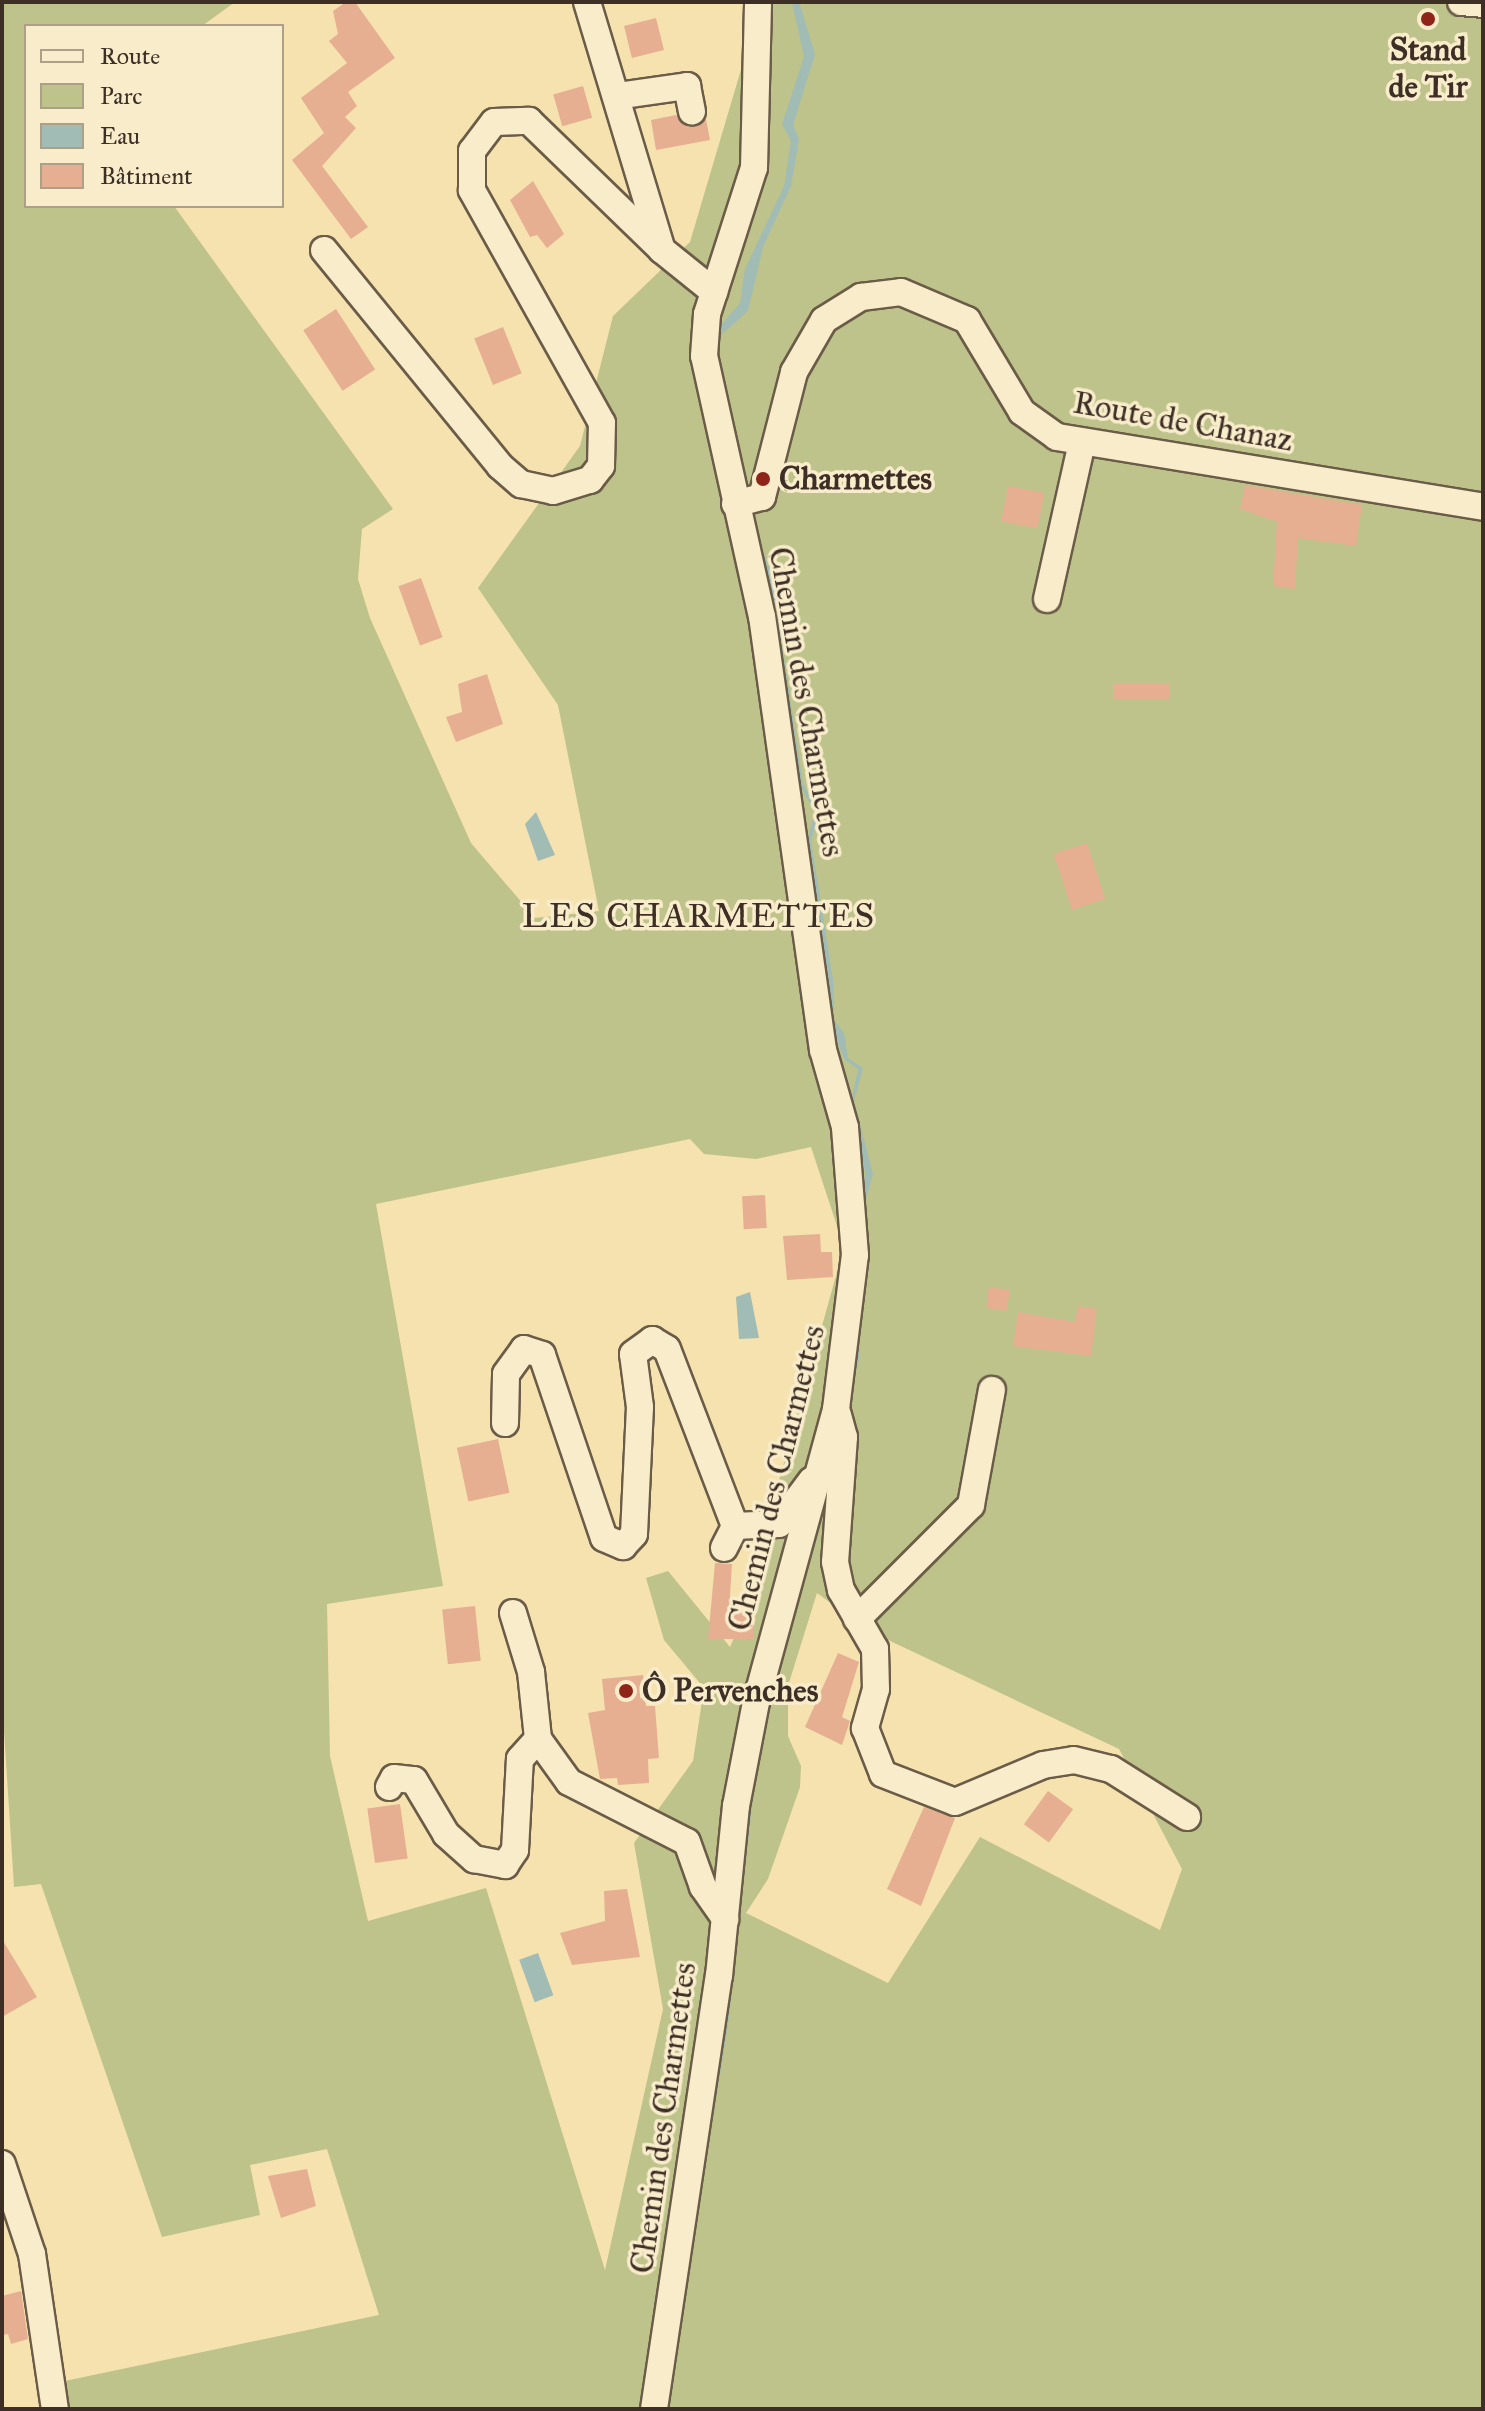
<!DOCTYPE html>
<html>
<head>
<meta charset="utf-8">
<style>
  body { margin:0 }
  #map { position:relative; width:1485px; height:2411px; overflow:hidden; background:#f5e2af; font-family:"IM FELL Great Primer",serif }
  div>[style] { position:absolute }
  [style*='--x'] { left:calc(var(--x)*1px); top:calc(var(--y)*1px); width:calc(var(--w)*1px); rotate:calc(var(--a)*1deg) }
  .green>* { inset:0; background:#bdc38a }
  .water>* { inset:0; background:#a0bcb5; transform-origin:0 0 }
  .building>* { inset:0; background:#e6af92; transform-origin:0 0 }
  .roads { filter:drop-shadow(2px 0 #6b5c48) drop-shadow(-2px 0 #6b5c48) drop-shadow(0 2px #6b5c48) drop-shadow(0 -2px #6b5c48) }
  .minor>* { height:26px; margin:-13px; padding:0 13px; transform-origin:13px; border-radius:13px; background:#f8eccb }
  .dots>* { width:22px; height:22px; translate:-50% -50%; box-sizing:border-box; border:4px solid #f8eccb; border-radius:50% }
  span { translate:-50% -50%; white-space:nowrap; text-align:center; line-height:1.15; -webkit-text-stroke:7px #f8eccb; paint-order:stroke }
  .poi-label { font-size:32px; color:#3d2f26; font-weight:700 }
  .left { translate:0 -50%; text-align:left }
  .street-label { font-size:32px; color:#3d2f26 }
  .neighbourhood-label { font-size:34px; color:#3d2f26; letter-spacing:2px }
  .frame { position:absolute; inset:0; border:4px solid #3d2f26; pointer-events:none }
  .legend { position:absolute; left:24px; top:24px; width:260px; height:184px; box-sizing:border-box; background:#f8eccb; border:2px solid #ada089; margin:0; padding:10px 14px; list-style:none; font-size:24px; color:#3d2f26 }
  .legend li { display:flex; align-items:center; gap:16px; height:40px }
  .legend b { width:40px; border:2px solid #ada089 }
</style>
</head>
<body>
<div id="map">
  <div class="green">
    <i style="clip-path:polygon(evenodd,2px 2px,235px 2px,202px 26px,26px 26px,26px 206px,174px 206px,393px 509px,362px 529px,358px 579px,370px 618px,471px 843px,535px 918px,599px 911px,558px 705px,478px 588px,580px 446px,613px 316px,690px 242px,761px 2px,1483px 2px,1483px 2409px,67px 2409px,65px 2381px,379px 2315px,327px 2149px,250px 2165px,260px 2215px,162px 2237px,41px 1884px,14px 1887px,2px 1699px,2px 2px,690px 1139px,704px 1154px,756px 1159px,811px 1147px,844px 1247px,776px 1491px,768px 1558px,730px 1647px,668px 1571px,646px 1578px,664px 1640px,704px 1688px,693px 1761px,634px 1843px,663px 2009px,605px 2270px,486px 1888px,368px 1921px,330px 1756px,327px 1604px,443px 1586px,376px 1204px,690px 1139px,2px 2px,817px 1593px,869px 1631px,1119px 1749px,1182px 1869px,1160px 1930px,980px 1837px,888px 1983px,746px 1913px,768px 1879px,800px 1787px,801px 1766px,788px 1736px,788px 1686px,817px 1593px)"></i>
  </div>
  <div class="water">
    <i style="clip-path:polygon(792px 2px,799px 2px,815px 54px,793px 125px,799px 139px,791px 186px,763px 247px,748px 311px,720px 336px,718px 375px,730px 410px,735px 463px,715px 376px,713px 334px,740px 303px,745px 269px,784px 186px,791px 141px,782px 124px,804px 57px)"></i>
    <i style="clip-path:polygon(756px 534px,780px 595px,775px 612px,786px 624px,782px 644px,803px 784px,819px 812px,811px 841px,833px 980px,834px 1020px,844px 1033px,848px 1058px,863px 1068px,854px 1101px,873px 1174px,864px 1206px,859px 1360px,850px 1392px,865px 1172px,851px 1102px,858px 1069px,844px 1059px,830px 1021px,807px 840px,815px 812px,799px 784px,777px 644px,782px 625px,770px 613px)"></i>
    <i style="clip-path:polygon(536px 812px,555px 855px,538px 861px,525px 824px)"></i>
    <i style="clip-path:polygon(750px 1292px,759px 1338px,739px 1339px,736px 1297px)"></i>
    <i style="clip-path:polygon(823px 1502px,761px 1723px,728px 2025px,668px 2396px,757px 1722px)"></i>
    <i style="left:538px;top:1953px;width:45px;height:20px;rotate:70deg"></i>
  </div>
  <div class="building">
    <i style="clip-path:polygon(346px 2px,355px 2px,395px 58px,348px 92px,357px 106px,345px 117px,356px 128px,322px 166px,368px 227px,351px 239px,292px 160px,324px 133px,301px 98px,347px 63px,329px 41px,338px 34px,333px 11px)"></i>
    <i style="left:656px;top:18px;width:33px;height:33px;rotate:76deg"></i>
    <i style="left:583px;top:86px;width:33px;height:31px;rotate:74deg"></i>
    <i style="clip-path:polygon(676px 115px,688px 127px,706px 119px,710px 140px,656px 150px,651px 120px)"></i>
    <i style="clip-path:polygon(533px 181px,564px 234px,547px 248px,537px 235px,530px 237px,510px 200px)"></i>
    <i style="left:336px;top:309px;width:72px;height:39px;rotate:57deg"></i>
    <i style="left:503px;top:327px;width:50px;height:31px;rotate:68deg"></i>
    <i style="clip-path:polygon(1245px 485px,1362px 505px,1356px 546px,1298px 538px,1295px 589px,1273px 586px,1277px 522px,1240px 509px)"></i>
    <i style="left:1008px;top:486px;width:37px;height:36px;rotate:11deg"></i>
    <i style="left:421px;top:578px;width:63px;height:24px;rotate:70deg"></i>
    <i style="clip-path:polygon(487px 674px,503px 724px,456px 742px,446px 717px,462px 712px,458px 684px)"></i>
    <i style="left:1113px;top:683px;width:56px;height:16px"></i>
    <i style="left:1087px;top:843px;width:59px;height:35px;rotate:72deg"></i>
    <i style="left:765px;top:1195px;width:33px;height:23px;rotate:87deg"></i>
    <i style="clip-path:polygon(820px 1234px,821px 1252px,832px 1252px,833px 1277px,787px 1280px,783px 1236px)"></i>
    <i style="left:989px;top:1287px;width:21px;height:21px;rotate:8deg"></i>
    <i style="clip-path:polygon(1078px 1306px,1097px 1309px,1091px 1356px,1013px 1346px,1018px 1312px,1075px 1322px)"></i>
    <i style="left:498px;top:1439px;width:55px;height:42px;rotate:78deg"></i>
    <i style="clip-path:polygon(715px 1563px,732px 1564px,729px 1611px,755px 1614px,753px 1639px,708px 1639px)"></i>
    <i style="left:475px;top:1606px;width:55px;height:33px;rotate:84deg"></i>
    <i style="clip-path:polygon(838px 1653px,859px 1662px,842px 1717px,850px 1721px,842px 1745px,805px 1727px)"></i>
    <i style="clip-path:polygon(643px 1675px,646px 1706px,655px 1706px,659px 1758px,648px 1759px,649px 1783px,618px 1785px,617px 1778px,600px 1779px,588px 1713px,605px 1710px,602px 1679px)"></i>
    <i style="left:1048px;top:1791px;width:31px;height:41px;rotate:36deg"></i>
    <i style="left:400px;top:1804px;width:55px;height:33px;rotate:82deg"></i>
    <i style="clip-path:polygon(924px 1807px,955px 1818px,921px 1906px,887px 1889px)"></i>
    <i style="clip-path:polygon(627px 1889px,640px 1957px,572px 1965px,560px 1933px,605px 1921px,604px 1891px)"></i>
    <i style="clip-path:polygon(2px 1939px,37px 1997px,2px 2017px)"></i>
    <i style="clip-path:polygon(307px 2169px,316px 2206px,281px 2218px,268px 2176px)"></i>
    <i style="clip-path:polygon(21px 2291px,28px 2339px,11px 2344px,8px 2334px,2px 2335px,2px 2296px)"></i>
  </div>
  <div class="roads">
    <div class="minor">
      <i style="--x:587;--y:2;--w:259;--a:73.2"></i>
      <i style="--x:662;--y:250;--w:67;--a:38.9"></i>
      <i style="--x:1461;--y:2;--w:22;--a:5"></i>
      <i style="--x:617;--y:96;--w:71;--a:-8.1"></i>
      <i style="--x:687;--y:86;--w:26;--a:79"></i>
      <i style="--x:324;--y:250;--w:279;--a:50.8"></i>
      <i style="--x:500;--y:466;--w:28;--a:41"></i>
      <i style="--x:521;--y:484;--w:33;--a:12"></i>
      <i style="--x:553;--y:491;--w:39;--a:-17"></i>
      <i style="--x:590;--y:480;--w:18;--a:-52"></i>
      <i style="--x:601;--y:466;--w:43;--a:-88.7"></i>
      <i style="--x:602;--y:423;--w:267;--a:-119.2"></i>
      <i style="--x:472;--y:190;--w:39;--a:-90"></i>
      <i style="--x:472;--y:151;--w:36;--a:-53"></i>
      <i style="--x:494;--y:122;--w:35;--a:-2"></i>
      <i style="--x:529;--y:121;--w:185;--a:44.1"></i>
      <i style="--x:735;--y:504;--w:28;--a:-15"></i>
      <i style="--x:762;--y:497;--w:129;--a:-75.6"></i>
      <i style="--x:794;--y:372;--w:60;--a:-60"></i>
      <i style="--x:824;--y:320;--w:44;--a:-31.9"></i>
      <i style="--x:861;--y:297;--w:40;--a:-7.1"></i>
      <i style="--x:901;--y:292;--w:72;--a:23"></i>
      <i style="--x:967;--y:320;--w:107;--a:59.1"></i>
      <i style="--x:1022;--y:412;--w:43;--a:35.5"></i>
      <i style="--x:1057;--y:437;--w:432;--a:9.3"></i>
      <i style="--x:1047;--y:599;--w:161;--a:-77.4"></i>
      <i style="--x:838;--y:1415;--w:23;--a:75"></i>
      <i style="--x:844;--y:1437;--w:125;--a:94.1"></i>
      <i style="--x:835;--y:1562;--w:29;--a:78"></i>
      <i style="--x:841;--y:1590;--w:68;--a:60"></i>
      <i style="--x:875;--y:1649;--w:40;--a:88.6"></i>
      <i style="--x:876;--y:1689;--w:41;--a:105.8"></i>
      <i style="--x:865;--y:1728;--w:49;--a:68.6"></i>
      <i style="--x:883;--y:1774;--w:77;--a:21.3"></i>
      <i style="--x:955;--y:1802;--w:95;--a:-22.8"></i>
      <i style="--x:1043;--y:1765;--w:31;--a:-9"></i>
      <i style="--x:1074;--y:1760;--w:38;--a:14"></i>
      <i style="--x:1111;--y:1769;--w:90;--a:32.3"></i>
      <i style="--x:505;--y:1423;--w:49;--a:-88.8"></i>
      <i style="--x:506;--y:1374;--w:31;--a:-54"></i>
      <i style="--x:524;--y:1349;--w:19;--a:18"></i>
      <i style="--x:542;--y:1355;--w:193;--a:71.3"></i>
      <i style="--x:604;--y:1538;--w:21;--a:23"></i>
      <i style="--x:623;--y:1546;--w:16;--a:-47"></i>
      <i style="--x:634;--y:1534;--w:127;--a:-87.3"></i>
      <i style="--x:640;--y:1407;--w:53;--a:-97.5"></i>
      <i style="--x:633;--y:1354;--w:24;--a:-36"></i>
      <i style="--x:652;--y:1340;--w:17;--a:31"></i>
      <i style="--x:667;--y:1349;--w:190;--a:69"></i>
      <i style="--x:735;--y:1526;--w:44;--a:-2.6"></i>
      <i style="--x:779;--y:1524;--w:54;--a:-53.3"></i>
      <i style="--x:724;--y:1548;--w:25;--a:-63"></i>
      <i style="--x:513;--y:1613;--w:62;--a:73"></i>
      <i style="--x:531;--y:1672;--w:67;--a:84"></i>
      <i style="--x:857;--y:1619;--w:161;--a:-45"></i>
      <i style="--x:971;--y:1505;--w:117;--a:-79.7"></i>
      <i style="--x:389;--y:1787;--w:10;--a:-61"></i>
      <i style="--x:394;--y:1778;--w:20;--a:6"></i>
      <i style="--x:414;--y:1780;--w:63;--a:59.3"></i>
      <i style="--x:446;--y:1834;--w:38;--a:42"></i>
      <i style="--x:474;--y:1859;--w:32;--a:11"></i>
      <i style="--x:505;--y:1865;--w:18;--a:-56"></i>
      <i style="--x:515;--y:1850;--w:91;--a:-86.9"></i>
      <i style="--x:520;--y:1759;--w:27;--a:-48"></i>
      <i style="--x:538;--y:1739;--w:53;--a:54.2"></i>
      <i style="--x:569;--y:1782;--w:132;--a:27"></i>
      <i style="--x:687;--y:1842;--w:48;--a:70.4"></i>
      <i style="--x:703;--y:1887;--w:39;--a:55"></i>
      <i style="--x:2;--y:2164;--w:95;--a:71.6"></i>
      <i style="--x:32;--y:2254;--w:157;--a:81.6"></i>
      <i style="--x:654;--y:2409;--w:438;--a:-81.5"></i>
      <i style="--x:719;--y:1976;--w:171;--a:-84.3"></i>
      <i style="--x:736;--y:1806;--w:106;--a:-79.1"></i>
      <i style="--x:756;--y:1702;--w:304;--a:-74.7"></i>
      <i style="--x:836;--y:1409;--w:155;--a:-83"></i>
      <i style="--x:855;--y:1255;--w:128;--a:-94.5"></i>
      <i style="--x:845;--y:1127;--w:80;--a:-105.9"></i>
      <i style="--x:823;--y:1050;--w:437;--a:-98"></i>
      <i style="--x:762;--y:617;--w:267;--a:-102.5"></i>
      <i style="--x:704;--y:356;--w:42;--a:-85.9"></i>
      <i style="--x:707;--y:314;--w:153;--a:-72.2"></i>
      <i style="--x:754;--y:168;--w:166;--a:-88.6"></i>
    </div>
  </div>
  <div class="dots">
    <i style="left:1428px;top:19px;background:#8f2418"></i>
    <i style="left:763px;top:479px;background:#8f2418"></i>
    <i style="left:626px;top:1691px;background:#8f2418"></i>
  </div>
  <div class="poi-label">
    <span style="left:1428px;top:69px">Stand<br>de Tir</span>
    <span class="left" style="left:779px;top:479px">Charmettes</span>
    <span class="left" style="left:642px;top:1691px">Ô Pervenches</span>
  </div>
  <div class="street-label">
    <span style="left:1183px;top:422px;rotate:10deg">Route de Chanaz</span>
    <span style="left:806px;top:702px;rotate:80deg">Chemin des Charmettes</span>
    <span style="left:777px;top:1478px;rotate:-76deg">Chemin des Charmettes</span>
    <span style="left:664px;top:2118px;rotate:-82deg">Chemin des Charmettes</span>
  </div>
  <div class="neighbourhood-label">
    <span style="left:699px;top:916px">LES CHARMETTES</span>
  </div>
  <div class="frame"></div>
  <ul class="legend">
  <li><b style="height:10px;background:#f8eccb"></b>Route</li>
  <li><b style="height:22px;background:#bdc38a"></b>Parc</li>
  <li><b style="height:22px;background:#a0bcb5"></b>Eau</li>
  <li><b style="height:22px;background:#e6af92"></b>Bâtiment</li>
  </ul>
</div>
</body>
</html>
